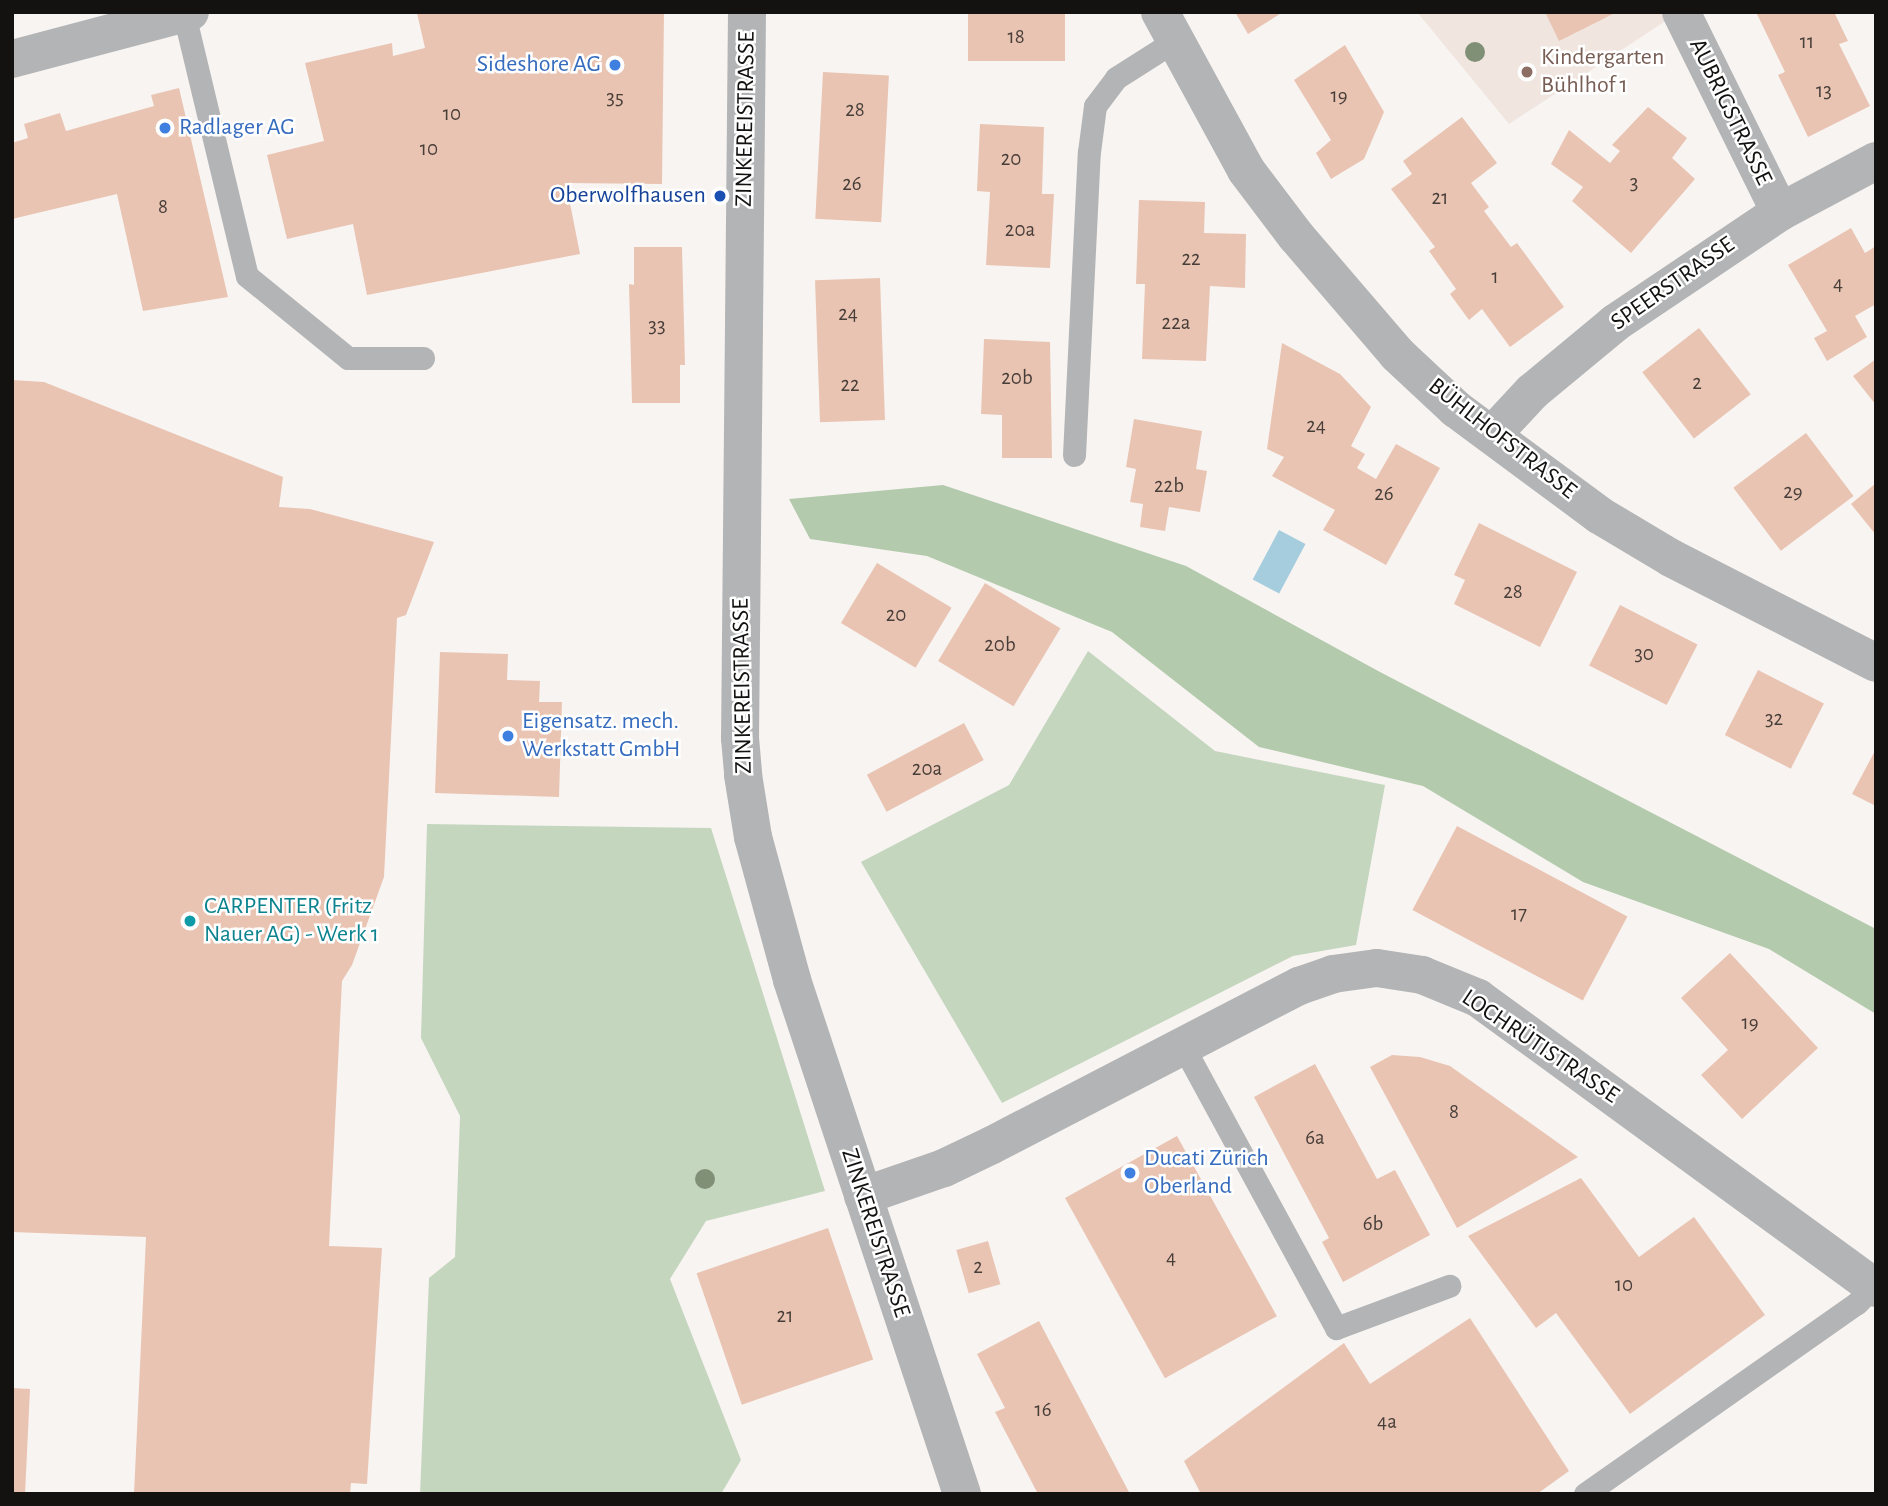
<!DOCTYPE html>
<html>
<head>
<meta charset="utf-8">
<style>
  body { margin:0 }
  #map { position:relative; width:1888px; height:1506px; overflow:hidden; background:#f8f4f2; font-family:"Alegreya Sans",sans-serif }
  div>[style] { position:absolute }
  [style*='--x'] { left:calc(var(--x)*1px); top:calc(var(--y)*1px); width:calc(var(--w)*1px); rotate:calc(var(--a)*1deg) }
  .built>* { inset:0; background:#f0e5df }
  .green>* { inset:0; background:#c5d6bf }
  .forest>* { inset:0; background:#b3caac }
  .water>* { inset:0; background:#a5cdde; transform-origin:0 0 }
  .building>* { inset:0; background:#e9c4b2; transform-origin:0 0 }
  .service>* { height:23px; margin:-11.5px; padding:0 11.5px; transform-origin:11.5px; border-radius:11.5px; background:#b3b4b5 }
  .minor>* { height:38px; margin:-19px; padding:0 19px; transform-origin:19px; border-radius:19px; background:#b3b4b5 }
  .trees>* { width:20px; height:20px; margin:-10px; border-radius:50%; background:#809077 }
  .dots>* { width:19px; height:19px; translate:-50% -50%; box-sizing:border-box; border:4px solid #fff; border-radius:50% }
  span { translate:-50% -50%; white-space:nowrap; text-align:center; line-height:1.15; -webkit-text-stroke:5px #fff; paint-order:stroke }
  .number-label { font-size:21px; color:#483e39 }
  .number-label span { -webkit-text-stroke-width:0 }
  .education-label { font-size:24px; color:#785e54 }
  .left { translate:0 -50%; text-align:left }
  .shop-label { font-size:24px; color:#366cbe }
  .right { translate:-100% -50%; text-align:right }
  .street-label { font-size:24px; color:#131211 }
  .transit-label { font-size:24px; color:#164399 }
  .culture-label { font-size:24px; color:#0d838f }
  .frame { position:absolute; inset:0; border:14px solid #131211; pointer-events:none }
</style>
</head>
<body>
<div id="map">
  <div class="built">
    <i style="clip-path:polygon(1417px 12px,1664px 12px,1667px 20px,1509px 124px)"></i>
  </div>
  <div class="green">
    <i style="clip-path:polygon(1088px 651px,1215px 751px,1385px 785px,1356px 945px,1293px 956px,1002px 1103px,861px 862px,1009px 785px)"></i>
    <i style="clip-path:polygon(427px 824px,711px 828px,825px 1191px,706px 1221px,670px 1279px,741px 1460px,721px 1494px,420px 1494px,429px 1278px,455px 1257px,460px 1116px,421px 1038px)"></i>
  </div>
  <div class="forest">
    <i style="clip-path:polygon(943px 485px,1186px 566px,1380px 672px,1876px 929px,1876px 1014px,1769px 949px,1583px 882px,1423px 786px,1259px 747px,1112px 632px,927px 556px,810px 539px,789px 499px)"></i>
  </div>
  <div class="water">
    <i style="left:1279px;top:530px;width:30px;height:56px;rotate:28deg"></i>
  </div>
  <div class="building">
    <i style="clip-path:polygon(664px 12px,662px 184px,566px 183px,580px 254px,367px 295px,353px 224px,287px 239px,267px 155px,324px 141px,305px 63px,392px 43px,393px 56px,425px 48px,417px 13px,421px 12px)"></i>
    <i style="left:968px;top:12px;width:97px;height:49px"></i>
    <i style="clip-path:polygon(1235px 12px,1283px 12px,1248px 34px)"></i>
    <i style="clip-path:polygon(1545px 12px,1617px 12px,1559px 41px)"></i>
    <i style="clip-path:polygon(1756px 12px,1834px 12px,1848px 41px,1839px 44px,1870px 106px,1808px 137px,1778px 75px,1785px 72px)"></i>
    <i style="clip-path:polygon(1345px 45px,1384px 112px,1364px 159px,1331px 179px,1316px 153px,1331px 140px,1294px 80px)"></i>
    <i style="left:823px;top:72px;width:66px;height:147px;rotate:3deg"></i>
    <i style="clip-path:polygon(179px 88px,228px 297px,143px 311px,117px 194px,12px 219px,12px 143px,28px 138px,24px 124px,60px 113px,66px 131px,154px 106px,151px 95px)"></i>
    <i style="clip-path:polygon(1648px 107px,1687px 138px,1672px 158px,1695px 179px,1631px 253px,1572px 201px,1583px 187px,1551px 164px,1569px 130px,1610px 163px,1620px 151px,1612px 145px)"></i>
    <i style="clip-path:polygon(1462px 117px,1497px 163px,1471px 183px,1489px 207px,1484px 211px,1511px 247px,1517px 243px,1564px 307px,1510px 347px,1482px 309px,1469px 320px,1450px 294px,1456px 289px,1429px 251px,1435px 247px,1391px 189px,1412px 174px,1403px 161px)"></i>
    <i style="clip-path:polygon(980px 124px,1044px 127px,1042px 194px,1054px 194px,1050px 268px,986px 265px,990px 192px,977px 191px)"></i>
    <i style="clip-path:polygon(1139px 200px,1205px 202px,1204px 233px,1246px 234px,1245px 288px,1210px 286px,1206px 361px,1142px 359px,1145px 284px,1136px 284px)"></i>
    <i style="clip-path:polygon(1851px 228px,1865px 253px,1876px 246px,1876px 304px,1855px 316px,1867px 337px,1827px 361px,1814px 338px,1827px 331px,1788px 265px)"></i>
    <i style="clip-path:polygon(634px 247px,682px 247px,685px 365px,680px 365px,680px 403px,632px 403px,629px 284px,634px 285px)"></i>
    <i style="left:880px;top:278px;width:142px;height:65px;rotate:88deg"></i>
    <i style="left:1699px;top:328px;width:84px;height:72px;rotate:52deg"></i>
    <i style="clip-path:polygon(984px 339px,1050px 342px,1052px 458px,1002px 458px,1002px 415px,981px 414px)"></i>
    <i style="clip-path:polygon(1282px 343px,1340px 374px,1371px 407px,1351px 446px,1365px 454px,1357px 468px,1376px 479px,1396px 444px,1440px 468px,1386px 565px,1323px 530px,1335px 510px,1272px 476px,1284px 457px,1267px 449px)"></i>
    <i style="clip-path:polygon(1876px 359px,1876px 405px,1853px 376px)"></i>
    <i style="clip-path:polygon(12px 380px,44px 382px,283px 477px,279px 507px,310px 509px,434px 542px,406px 615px,397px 618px,384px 877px,352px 965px,342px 981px,329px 1246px,382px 1248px,367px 1484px,351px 1483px,350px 1494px,134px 1494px,146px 1237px,12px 1232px)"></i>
    <i style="clip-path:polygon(1134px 419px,1202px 431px,1196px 469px,1207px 471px,1200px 512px,1169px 507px,1165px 531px,1140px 527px,1143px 504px,1130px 502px,1136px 469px,1126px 467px)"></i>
    <i style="left:1806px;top:433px;width:79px;height:91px;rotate:53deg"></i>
    <i style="clip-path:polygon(1876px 483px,1876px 535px,1851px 504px)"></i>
    <i style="clip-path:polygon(1479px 523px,1577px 572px,1540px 647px,1454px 604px,1465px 580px,1454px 575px)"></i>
    <i style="left:877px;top:563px;width:87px;height:70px;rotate:31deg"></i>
    <i style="left:985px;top:583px;width:88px;height:91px;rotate:31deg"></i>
    <i style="left:1620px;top:605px;width:87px;height:68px;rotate:27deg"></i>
    <i style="clip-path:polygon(440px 652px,508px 654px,507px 680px,540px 681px,539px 702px,562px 702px,559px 797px,435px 793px)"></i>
    <i style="left:1758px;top:670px;width:74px;height:73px;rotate:27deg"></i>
    <i style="left:964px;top:723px;width:42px;height:110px;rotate:62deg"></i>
    <i style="clip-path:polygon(1876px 749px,1876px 806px,1852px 794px)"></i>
    <i style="left:1457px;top:826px;width:193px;height:95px;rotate:28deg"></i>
    <i style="clip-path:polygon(1730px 953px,1818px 1048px,1742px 1119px,1701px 1075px,1728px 1050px,1681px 998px)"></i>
    <i style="clip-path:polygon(1392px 1055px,1420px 1057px,1450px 1066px,1578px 1157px,1457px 1228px,1370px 1067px)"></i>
    <i style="clip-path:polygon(1315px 1064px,1377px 1179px,1395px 1170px,1430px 1235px,1343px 1282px,1322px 1242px,1329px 1238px,1254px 1097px)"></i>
    <i style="left:1177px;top:1136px;width:206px;height:128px;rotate:61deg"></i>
    <i style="clip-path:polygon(1581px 1178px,1639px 1257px,1694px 1217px,1765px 1315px,1630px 1414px,1556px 1313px,1536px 1328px,1468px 1236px)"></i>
    <i style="left:828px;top:1228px;width:139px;height:139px;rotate:71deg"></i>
    <i style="left:988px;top:1241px;width:45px;height:33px;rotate:74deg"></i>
    <i style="clip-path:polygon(1470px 1318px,1569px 1471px,1537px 1494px,1201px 1494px,1184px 1461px,1344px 1343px,1370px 1384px)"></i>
    <i style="clip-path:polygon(1039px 1321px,1130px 1494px,1038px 1494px,995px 1412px,1005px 1408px,977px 1354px)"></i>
    <i style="clip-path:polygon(12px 1388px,30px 1389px,25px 1494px,12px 1494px)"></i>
  </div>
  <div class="service">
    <i style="--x:184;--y:14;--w:269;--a:76.5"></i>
    <i style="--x:247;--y:276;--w:130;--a:39.1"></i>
    <i style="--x:348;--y:358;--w:75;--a:0"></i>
    <i style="--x:1074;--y:455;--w:303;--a:-87.2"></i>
    <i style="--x:1089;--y:152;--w:46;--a:-82.6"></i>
    <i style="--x:1095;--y:106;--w:35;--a:-53"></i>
    <i style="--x:1116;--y:78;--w:69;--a:-32.5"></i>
    <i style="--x:1183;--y:1046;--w:321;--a:61.5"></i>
    <i style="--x:1336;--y:1328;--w:121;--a:-20.4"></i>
    <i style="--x:1585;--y:1494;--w:332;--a:-35.1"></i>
    <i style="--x:1857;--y:1303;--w:24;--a:-45"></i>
  </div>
  <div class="minor">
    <i style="--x:747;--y:12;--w:726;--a:90.55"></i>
    <i style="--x:740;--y:738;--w:37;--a:85"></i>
    <i style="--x:743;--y:775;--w:63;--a:80.8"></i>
    <i style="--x:753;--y:837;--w:148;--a:74.7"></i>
    <i style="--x:792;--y:980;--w:541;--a:71.7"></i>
    <i style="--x:1160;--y:12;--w:180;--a:61.4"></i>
    <i style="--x:1246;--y:170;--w:83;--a:52.9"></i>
    <i style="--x:1296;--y:236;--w:155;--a:49.4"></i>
    <i style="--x:1397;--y:354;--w:81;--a:43"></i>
    <i style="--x:1456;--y:409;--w:178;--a:36.5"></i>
    <i style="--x:1599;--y:515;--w:84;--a:30.8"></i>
    <i style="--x:1671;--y:558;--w:230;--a:27.1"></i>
    <i style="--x:1681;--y:12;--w:223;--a:63.7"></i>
    <i style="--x:12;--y:59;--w:184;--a:-14.8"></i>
    <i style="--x:1492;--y:435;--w:59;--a:-47.1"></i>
    <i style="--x:1532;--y:392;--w:108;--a:-39.7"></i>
    <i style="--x:1615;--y:323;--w:199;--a:-33.9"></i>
    <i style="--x:1780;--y:212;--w:109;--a:-28"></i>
    <i style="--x:863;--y:1196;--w:86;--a:-19.1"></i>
    <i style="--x:944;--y:1168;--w:53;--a:-25.6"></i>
    <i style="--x:992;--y:1145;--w:346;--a:-27.4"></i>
    <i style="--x:1299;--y:986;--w:36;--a:-19"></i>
    <i style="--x:1333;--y:974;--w:44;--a:-7.8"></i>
    <i style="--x:1377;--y:968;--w:46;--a:8.8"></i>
    <i style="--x:1422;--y:975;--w:61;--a:22.3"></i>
    <i style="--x:1478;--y:998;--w:492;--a:36.1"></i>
  </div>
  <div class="trees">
    <i style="left:1475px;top:52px"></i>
    <i style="left:705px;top:1179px"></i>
  </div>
  <div class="dots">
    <i style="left:615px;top:65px;background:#3f7fe0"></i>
    <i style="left:1527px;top:72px;background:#8d6e63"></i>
    <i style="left:165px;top:128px;background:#3f7fe0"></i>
    <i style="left:720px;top:196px;background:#1a4fb4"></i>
    <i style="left:508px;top:736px;background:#3f7fe0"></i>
    <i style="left:190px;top:921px;background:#0f9aa8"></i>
    <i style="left:1130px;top:1173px;background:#3f7fe0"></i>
  </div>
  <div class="number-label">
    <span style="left:1016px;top:37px">18</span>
    <span style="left:1807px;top:42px">11</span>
    <span style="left:1824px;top:91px">13</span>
    <span style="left:1339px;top:96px">19</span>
    <span style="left:615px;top:98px">35</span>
    <span style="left:855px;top:110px">28</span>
    <span style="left:452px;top:114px">10</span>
    <span style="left:429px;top:149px">10</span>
    <span style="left:1011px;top:159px">20</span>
    <span style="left:1634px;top:183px">3</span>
    <span style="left:852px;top:184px">26</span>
    <span style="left:1440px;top:198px">21</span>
    <span style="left:163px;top:207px">8</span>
    <span style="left:1020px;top:230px">20a</span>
    <span style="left:1191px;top:259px">22</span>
    <span style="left:1495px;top:277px">1</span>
    <span style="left:1838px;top:284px">4</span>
    <span style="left:848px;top:314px">24</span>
    <span style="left:1176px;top:323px">22a</span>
    <span style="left:657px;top:326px">33</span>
    <span style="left:1017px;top:378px">20b</span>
    <span style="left:1697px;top:383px">2</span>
    <span style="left:850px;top:385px">22</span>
    <span style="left:1316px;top:426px">24</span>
    <span style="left:1169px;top:486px">22b</span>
    <span style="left:1793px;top:492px">29</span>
    <span style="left:1384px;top:494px">26</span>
    <span style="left:1513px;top:592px">28</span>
    <span style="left:896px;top:615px">20</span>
    <span style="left:1000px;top:645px">20b</span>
    <span style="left:1644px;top:654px">30</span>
    <span style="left:1774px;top:719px">32</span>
    <span style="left:927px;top:769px">20a</span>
    <span style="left:1519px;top:914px">17</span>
    <span style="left:1750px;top:1023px">19</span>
    <span style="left:1454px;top:1112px">8</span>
    <span style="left:1315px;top:1138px">6a</span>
    <span style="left:1373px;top:1224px">6b</span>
    <span style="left:1171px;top:1258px">4</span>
    <span style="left:978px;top:1267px">2</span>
    <span style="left:1624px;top:1285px">10</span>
    <span style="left:785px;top:1316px">21</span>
    <span style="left:1043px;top:1410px">16</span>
    <span style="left:1387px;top:1422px">4a</span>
  </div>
  <div class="education-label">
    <span class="left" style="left:1541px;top:72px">Kindergarten<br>Bühlhof 1</span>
  </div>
  <div class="shop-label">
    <span class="right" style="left:601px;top:65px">Sideshore AG</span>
    <span class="left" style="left:179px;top:128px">Radlager AG</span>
    <span class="left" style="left:522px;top:736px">Eigensatz. mech.<br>Werkstatt GmbH</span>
    <span class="left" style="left:1144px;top:1173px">Ducati Zürich<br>Oberland</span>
  </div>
  <div class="street-label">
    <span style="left:1730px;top:112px;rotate:64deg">AUBRIGSTRASSE</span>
    <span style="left:746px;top:119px;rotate:-89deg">ZINKEREISTRASSE</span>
    <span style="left:1673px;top:284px;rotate:-35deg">SPEERSTRASSE</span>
    <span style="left:1502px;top:439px;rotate:38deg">BÜHLHOFSTRASSE</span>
    <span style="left:743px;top:686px;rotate:-91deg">ZINKEREISTRASSE</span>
    <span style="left:1540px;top:1047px;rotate:34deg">LOCHRÜTISTRASSE</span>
    <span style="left:875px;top:1233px;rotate:72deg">ZINKEREISTRASSE</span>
  </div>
  <div class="transit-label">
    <span class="right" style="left:706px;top:196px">Oberwolfhausen</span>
  </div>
  <div class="culture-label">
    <span class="left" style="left:204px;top:921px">CARPENTER (Fritz<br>Nauer AG) - Werk 1</span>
  </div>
  <div class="frame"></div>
</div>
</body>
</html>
